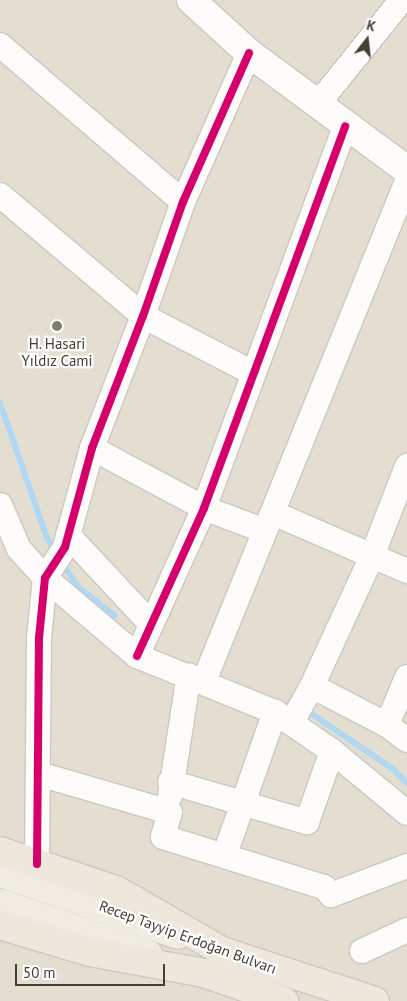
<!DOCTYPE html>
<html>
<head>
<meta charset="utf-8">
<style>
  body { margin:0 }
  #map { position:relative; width:407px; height:1001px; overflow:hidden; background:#efece5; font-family:"PT Sans",sans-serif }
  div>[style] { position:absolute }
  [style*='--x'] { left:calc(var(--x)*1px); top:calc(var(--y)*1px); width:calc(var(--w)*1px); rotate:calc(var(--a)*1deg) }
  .residential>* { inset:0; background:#e4ded1; transform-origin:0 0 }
  .stream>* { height:6px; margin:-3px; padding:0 3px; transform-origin:3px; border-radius:3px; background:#b0d8f2 }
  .roads { filter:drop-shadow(1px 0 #cbc8c1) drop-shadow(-1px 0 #cbc8c1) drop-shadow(0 1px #cbc8c1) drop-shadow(0 -1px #cbc8c1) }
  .minor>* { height:24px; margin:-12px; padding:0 12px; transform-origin:12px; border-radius:12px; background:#fdfcfb }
  .tertiary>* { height:28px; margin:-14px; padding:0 14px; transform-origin:14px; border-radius:14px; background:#fdfcfb }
  .primary>* { height:28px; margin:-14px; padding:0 14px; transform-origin:14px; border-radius:14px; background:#f0ece2 }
  .trunk>* { height:28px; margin:-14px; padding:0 14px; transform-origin:14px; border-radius:14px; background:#eee8dc }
  .cycleway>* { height:8px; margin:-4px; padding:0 4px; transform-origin:4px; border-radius:4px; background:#d6006c }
  .dots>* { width:14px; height:14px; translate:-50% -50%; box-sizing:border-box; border:2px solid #fff; border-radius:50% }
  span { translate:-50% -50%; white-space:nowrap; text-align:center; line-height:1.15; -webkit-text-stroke:4.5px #fff; paint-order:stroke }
  .poi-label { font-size:15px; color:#443d31 }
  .street-label { font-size:15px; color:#443d31 }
  .north { position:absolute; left:342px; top:15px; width:50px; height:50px; -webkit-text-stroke:4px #fff; paint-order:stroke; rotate:16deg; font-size:14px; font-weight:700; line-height:20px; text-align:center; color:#443d31 }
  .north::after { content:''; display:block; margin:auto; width:18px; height:22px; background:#443d31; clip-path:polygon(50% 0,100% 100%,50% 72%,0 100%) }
  .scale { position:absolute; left:15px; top:964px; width:150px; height:22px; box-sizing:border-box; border:2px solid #443d31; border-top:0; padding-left:6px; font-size:15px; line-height:18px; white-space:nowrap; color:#443d31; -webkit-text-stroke:4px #fff; paint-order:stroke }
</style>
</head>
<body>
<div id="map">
  <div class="residential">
    <i style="left:0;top:0;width:407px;height:1001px"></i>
  </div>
  <div class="stream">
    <i style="--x:0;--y:403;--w:143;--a:70.8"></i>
    <i style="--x:47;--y:538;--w:15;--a:58"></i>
    <i style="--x:62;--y:562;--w:28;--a:58"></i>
    <i style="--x:77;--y:586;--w:48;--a:38.3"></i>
    <i style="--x:312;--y:714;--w:98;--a:34.2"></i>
    <i style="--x:393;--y:769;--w:20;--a:45"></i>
  </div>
  <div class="roads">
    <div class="minor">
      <i style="--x:0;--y:45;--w:241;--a:40.6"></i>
      <i style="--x:317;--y:105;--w:132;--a:-51.1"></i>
      <i style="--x:0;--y:195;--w:187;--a:40.2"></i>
      <i style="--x:143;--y:316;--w:124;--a:27.4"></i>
      <i style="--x:92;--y:448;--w:127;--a:28.2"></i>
      <i style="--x:204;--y:508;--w:65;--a:20.7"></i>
      <i style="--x:0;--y:505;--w:48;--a:66.6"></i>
      <i style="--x:19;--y:549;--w:39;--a:48"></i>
      <i style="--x:45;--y:578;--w:121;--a:40.3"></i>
      <i style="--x:137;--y:656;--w:149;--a:22.1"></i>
      <i style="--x:275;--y:712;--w:69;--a:34.4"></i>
      <i style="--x:332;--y:751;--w:97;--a:39.6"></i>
      <i style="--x:273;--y:513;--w:146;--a:23.4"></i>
      <i style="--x:68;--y:535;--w:122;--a:47"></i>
      <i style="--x:137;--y:656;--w:162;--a:-65.6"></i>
      <i style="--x:204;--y:508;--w:407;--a:-69.7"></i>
      <i style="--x:204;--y:681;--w:540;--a:-67.9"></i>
      <i style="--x:312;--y:686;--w:85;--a:27.5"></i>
      <i style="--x:387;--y:725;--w:25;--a:37"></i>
      <i style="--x:292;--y:722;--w:41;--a:-60.9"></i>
      <i style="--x:312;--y:686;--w:143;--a:-65.2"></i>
      <i style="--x:372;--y:556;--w:97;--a:-68.7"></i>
      <i style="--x:387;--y:725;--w:52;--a:-67.4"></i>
      <i style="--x:39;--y:774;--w:136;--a:16.2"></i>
      <i style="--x:170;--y:812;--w:26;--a:106"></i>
      <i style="--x:163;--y:837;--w:169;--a:17.3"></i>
      <i style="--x:324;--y:887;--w:11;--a:49"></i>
      <i style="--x:331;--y:895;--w:81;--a:-20.9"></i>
      <i style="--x:170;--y:782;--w:143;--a:16.3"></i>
      <i style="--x:307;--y:822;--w:75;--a:-70.6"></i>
      <i style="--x:170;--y:796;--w:122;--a:-81.1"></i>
      <i style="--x:225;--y:854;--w:151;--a:-70.6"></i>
      <i style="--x:37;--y:864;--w:226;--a:-89.5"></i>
      <i style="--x:39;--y:638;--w:60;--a:-84.3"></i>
      <i style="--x:45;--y:578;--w:37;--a:-57"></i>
      <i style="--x:65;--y:547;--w:103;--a:-74.7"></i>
      <i style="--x:92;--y:448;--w:142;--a:-68.9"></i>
      <i style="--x:143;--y:316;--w:121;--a:-70.7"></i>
      <i style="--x:183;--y:202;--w:163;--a:-66.1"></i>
      <i style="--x:362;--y:951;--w:50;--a:-25"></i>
    </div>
    <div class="tertiary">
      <i style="--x:191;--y:0;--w:79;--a:42.4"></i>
      <i style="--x:249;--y:53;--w:197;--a:36.5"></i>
    </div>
    <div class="primary">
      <i style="--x:0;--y:873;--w:188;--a:19.2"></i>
      <i style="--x:0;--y:903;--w:157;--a:19"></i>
    </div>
    <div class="trunk">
      <i style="--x:0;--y:851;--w:122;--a:18.6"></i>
      <i style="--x:116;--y:890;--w:122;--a:29.9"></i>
      <i style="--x:222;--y:951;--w:161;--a:18.1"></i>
      <i style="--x:0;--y:925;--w:94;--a:16.7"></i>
      <i style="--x:90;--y:952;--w:116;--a:10.4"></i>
      <i style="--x:204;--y:973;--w:85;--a:19.3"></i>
    </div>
  </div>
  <div class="cycleway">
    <i style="--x:137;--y:656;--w:162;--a:-65.6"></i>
    <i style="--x:204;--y:508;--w:407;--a:-69.7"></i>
    <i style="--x:37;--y:864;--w:226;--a:-89.5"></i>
    <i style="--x:39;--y:638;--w:60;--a:-84.3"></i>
    <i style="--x:45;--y:578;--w:37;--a:-57"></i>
    <i style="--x:65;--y:547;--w:103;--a:-74.7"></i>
    <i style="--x:92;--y:448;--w:142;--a:-68.9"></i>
    <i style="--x:143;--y:316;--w:121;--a:-70.7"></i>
    <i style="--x:183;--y:202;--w:163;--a:-66.1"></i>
  </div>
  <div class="dots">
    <i style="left:57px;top:326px;background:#807a70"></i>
  </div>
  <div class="poi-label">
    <span style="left:57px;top:352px">H. Hasari<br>Yıldız Cami</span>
  </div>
  <div class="street-label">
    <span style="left:188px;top:937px;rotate:20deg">Recep Tayyip Erdoğan Bulvarı</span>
  </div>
  <div class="north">K</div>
  <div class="scale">50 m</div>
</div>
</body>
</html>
